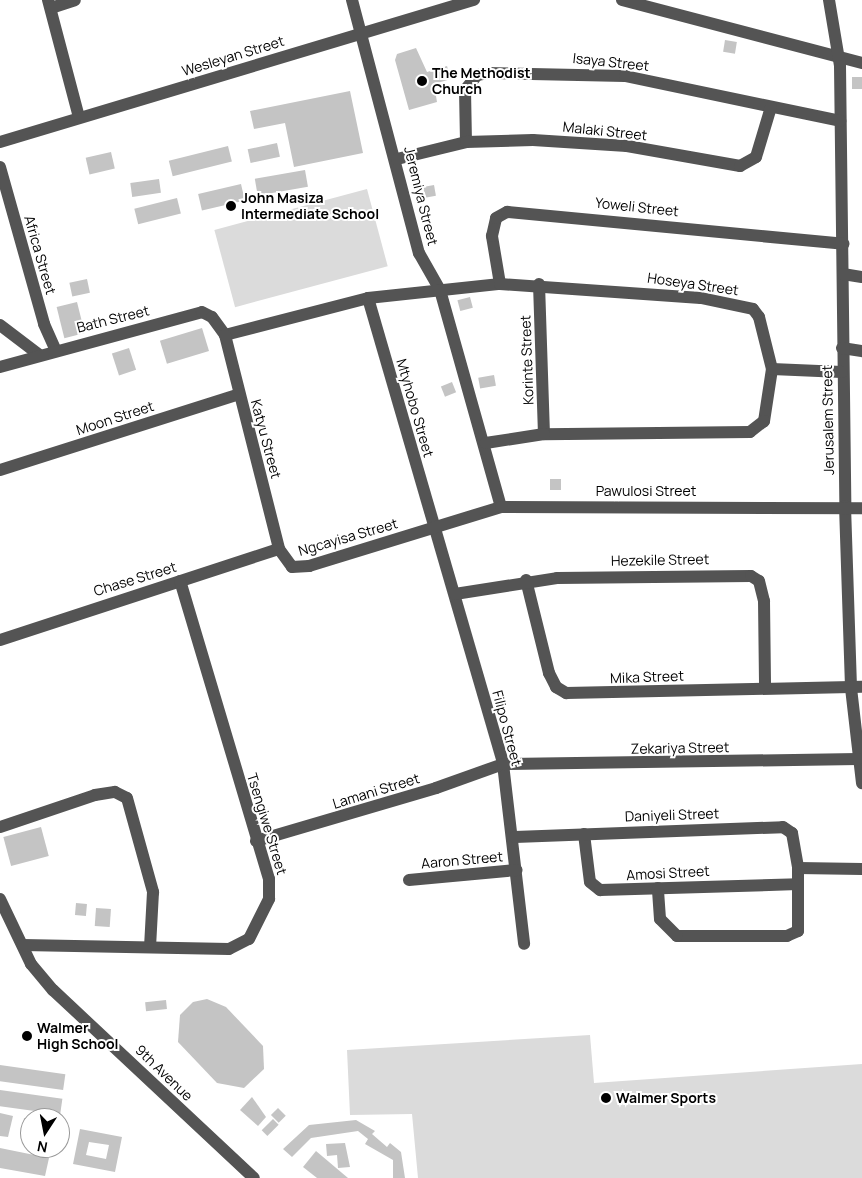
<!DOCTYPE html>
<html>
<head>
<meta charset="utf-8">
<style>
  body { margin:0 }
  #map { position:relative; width:862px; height:1178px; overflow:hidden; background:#fff; font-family:Manrope,sans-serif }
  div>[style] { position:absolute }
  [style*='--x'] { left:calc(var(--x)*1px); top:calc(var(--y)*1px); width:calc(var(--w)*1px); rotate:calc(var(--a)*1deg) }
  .green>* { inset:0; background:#dbdbdb; transform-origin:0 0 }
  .building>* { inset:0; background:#c4c4c4; transform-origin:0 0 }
  .minor>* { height:12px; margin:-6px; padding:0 6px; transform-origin:6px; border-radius:6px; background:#545454 }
  .dots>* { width:14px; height:14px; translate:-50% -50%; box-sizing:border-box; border:2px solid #fff; border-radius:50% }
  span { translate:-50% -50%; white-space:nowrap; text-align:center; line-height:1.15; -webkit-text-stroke:4px #fff; paint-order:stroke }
  .street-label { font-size:14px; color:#000 }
  .poi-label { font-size:14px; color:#000; font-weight:700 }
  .left { translate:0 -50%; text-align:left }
  .north { position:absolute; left:20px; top:1108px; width:50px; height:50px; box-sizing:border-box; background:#fff; border:1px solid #999; border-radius:50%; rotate:191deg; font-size:14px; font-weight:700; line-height:20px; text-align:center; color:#000 }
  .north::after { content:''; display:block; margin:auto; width:18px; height:22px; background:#000; clip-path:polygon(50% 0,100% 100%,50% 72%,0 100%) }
</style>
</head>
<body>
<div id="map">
  <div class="green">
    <i style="left:367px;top:189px;width:80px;height:158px;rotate:75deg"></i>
    <i style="clip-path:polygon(590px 1035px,594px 1083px,862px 1064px,862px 1178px,418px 1178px,412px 1114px,350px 1115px,347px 1050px)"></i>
  </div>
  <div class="building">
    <i style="left:725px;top:40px;width:12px;height:12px;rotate:9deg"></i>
    <i style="clip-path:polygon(416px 48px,427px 72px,447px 66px,451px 79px,434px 84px,437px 102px,409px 110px,395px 60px,397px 54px)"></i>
    <i style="left:852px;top:77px;width:10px;height:12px"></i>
    <i style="clip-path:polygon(350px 91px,363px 153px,294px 167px,285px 123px,254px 129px,250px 111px)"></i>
    <i style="left:277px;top:143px;width:14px;height:30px;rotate:78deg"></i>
    <i style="left:228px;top:146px;width:16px;height:61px;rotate:76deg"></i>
    <i style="left:111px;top:152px;width:17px;height:26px;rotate:77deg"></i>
    <i style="left:305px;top:170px;width:17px;height:51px;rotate:80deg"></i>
    <i style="left:159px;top:179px;width:14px;height:29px;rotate:82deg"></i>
    <i style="left:241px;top:184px;width:17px;height:44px;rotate:77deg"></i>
    <i style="left:434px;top:185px;width:11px;height:11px;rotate:80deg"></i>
    <i style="left:177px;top:198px;width:16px;height:44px;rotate:76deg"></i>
    <i style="left:87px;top:279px;width:14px;height:18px;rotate:78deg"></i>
    <i style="left:470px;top:297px;width:11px;height:13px;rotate:75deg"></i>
    <i style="left:77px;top:302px;width:32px;height:21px;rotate:76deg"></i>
    <i style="left:202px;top:328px;width:24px;height:44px;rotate:73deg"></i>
    <i style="left:129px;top:348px;width:23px;height:18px;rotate:72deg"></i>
    <i style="left:494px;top:375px;width:11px;height:16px;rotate:80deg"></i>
    <i style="left:452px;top:382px;width:11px;height:12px;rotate:68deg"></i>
    <i style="left:550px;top:479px;width:11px;height:11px"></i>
    <i style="left:41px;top:827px;width:30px;height:39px;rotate:75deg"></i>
    <i style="left:76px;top:903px;width:11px;height:12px;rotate:5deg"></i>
    <i style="left:96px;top:908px;width:15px;height:18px;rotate:4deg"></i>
    <i style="clip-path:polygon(207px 999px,226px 1007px,263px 1046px,264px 1069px,244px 1088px,217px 1083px,178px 1042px,180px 1015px,193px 1002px)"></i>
    <i style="left:166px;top:1000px;width:9px;height:21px;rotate:84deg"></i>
    <i style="left:0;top:1065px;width:66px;height:16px;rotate:8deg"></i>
    <i style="left:0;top:1090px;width:63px;height:16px;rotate:8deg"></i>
    <i style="clip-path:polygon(252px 1097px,266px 1117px,258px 1126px,240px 1110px)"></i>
    <i style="left:278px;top:1108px;width:11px;height:10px;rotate:45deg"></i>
    <i style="clip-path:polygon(0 1113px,13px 1116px,8px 1137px,0 1136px)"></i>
    <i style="clip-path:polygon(24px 1118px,30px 1119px,30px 1133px,22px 1131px)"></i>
    <i style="left:273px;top:1119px;width:8px;height:16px;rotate:45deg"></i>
    <i style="clip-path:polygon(356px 1120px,375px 1131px,372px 1134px,387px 1147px,390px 1143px,401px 1152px,405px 1178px,393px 1178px,393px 1160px,365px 1144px,368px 1139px,358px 1131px,311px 1138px,292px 1157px,283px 1149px,309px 1125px)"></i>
    <i style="clip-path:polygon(evenodd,80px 1129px,122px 1137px,115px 1172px,73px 1164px,80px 1129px,89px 1142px,109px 1145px,106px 1159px,86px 1155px,89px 1142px)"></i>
    <i style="clip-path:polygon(345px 1143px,350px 1167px,338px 1168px,337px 1155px,327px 1156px,326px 1144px)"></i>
    <i style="clip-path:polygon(0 1148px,49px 1158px,45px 1176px,0 1168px)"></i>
    <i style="clip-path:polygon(316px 1151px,348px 1178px,317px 1178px,303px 1167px)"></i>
  </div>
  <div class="minor">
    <i style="--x:48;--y:0;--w:121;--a:75.2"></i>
    <i style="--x:352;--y:0;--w:262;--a:75.2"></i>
    <i style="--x:419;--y:253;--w:43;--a:60.4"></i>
    <i style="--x:440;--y:290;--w:225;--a:74.3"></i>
    <i style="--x:622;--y:0;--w:248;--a:14.7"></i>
    <i style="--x:829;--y:0;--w:67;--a:80.5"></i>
    <i style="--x:840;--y:66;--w:440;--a:89.3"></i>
    <i style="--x:845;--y:506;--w:182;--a:88.1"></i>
    <i style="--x:851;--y:688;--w:96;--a:83.4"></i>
    <i style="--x:51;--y:8;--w:25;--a:-18"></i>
    <i style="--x:0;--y:142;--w:495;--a:-16.7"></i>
    <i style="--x:466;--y:142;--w:52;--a:-91.1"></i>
    <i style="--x:465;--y:90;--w:19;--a:-51"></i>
    <i style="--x:477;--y:75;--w:11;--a:-10"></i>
    <i style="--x:488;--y:73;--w:137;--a:1.3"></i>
    <i style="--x:625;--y:76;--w:220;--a:11.8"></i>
    <i style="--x:397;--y:159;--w:71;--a:-13.8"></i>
    <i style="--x:466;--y:142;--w:67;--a:-1.7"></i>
    <i style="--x:533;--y:140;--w:94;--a:3.7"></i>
    <i style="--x:627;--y:146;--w:115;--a:10"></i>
    <i style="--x:740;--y:166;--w:18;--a:-29"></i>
    <i style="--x:756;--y:157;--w:52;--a:-73.3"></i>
    <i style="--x:0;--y:167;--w:163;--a:74.3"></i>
    <i style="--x:44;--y:324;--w:27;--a:66"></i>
    <i style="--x:843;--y:274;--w:19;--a:9"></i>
    <i style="--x:500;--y:284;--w:49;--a:-99.5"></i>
    <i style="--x:492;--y:236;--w:18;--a:-77"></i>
    <i style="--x:496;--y:218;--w:13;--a:-29"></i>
    <i style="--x:507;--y:212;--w:338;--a:5.4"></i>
    <i style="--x:539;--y:284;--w:150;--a:88.1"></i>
    <i style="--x:368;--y:298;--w:485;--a:73.8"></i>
    <i style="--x:503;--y:764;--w:181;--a:83.3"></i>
    <i style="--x:0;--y:325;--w:48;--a:37.3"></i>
    <i style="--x:225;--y:335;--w:148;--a:-14.5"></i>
    <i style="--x:368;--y:298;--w:133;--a:-6.1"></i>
    <i style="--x:500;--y:284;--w:201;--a:4"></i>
    <i style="--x:701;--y:298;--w:53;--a:11.9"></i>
    <i style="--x:753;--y:309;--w:10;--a:53"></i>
    <i style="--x:759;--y:317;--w:54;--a:76"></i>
    <i style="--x:772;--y:369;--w:53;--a:98.7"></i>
    <i style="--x:764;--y:421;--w:18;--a:142"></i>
    <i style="--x:750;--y:432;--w:206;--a:179.4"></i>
    <i style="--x:544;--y:434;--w:59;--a:171.2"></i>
    <i style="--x:842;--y:348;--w:20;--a:9"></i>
    <i style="--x:0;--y:367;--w:209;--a:-15.2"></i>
    <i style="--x:202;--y:312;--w:11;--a:27"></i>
    <i style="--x:212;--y:317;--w:22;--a:54"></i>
    <i style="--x:225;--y:335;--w:221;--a:75.8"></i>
    <i style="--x:279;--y:549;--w:22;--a:54"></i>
    <i style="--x:292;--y:567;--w:17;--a:-3"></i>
    <i style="--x:309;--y:566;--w:201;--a:-17.1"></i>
    <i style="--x:501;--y:507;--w:361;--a:0.2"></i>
    <i style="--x:772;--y:369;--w:70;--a:2.5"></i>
    <i style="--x:0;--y:470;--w:251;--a:-17.6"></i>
    <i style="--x:526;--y:580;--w:96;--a:76.1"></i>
    <i style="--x:549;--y:673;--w:16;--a:63"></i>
    <i style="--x:556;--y:687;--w:12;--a:31"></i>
    <i style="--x:566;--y:693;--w:296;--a:-1.2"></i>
    <i style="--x:455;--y:594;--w:103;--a:-8.9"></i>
    <i style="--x:557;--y:578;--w:194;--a:-0.6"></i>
    <i style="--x:751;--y:576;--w:9;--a:32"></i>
    <i style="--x:759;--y:581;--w:21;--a:76"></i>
    <i style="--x:764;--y:601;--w:87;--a:89.3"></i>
    <i style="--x:0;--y:640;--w:293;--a:-18.1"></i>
    <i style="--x:0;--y:827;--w:100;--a:-18.6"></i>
    <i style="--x:95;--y:795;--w:20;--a:-9"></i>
    <i style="--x:115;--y:792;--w:13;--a:27"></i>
    <i style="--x:127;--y:798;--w:98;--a:74.5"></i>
    <i style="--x:153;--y:892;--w:55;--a:93.1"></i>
    <i style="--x:584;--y:834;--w:48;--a:82.9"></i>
    <i style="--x:590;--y:882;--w:13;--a:39"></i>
    <i style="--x:600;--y:890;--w:198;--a:-1.7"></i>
    <i style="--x:515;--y:837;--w:268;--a:-2.1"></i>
    <i style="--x:783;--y:827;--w:11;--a:34"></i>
    <i style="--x:792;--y:833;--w:36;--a:80"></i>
    <i style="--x:798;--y:868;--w:63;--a:90"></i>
    <i style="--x:798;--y:931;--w:12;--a:156"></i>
    <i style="--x:787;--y:936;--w:110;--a:180"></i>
    <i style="--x:677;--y:936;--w:24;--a:-135"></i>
    <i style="--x:660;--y:919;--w:31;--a:-94"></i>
    <i style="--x:256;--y:841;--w:188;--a:-16.4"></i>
    <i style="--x:436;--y:788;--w:71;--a:-19.7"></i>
    <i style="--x:503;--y:764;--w:355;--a:-0.8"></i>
    <i style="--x:798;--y:868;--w:64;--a:0.9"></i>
    <i style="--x:409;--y:880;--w:108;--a:-5.3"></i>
    <i style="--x:0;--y:899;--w:72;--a:64.5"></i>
    <i style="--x:31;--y:964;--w:34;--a:50"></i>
    <i style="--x:53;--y:990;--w:275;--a:43.1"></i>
    <i style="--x:23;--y:945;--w:206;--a:1.1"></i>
    <i style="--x:229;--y:949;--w:22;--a:-27"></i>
    <i style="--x:249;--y:939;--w:45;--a:-63.4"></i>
    <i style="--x:269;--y:899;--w:20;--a:-90"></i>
    <i style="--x:269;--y:879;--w:311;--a:-106.6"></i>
  </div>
  <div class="dots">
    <i style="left:422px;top:81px;background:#000"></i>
    <i style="left:231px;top:206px;background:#000"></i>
    <i style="left:27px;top:1036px;background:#000"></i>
    <i style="left:606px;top:1098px;background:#000"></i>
  </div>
  <div class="street-label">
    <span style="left:233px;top:56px;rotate:-17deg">Wesleyan Street</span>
    <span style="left:611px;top:62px;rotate:6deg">Isaya Street</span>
    <span style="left:605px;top:131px;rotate:6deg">Malaki Street</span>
    <span style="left:421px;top:196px;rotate:76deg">Jeremiya Street</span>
    <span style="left:637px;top:207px;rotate:6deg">Yoweli Street</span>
    <span style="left:40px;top:255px;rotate:74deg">Africa Street</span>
    <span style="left:693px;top:284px;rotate:8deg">Hoseya Street</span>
    <span style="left:113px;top:319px;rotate:-14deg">Bath Street</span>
    <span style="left:527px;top:360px;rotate:-92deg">Korinte Street</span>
    <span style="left:415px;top:408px;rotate:74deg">Mtyhobo Street</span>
    <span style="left:115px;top:418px;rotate:-18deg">Moon Street</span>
    <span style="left:828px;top:420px;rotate:-91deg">Jerusalem Street</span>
    <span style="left:266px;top:439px;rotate:75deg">Katyu Street</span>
    <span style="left:646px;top:491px">Pawulosi Street</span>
    <span style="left:348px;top:537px;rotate:-16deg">Ngcayisa Street</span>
    <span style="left:660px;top:560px;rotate:-1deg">Hezekile Street</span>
    <span style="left:135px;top:579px;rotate:-17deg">Chase Street</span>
    <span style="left:647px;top:677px;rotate:-2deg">Mika Street</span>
    <span style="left:507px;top:728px;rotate:75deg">Filipo Street</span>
    <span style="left:680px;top:748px;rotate:-1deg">Zekariya Street</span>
    <span style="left:376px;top:791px;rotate:-17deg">Lamani Street</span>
    <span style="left:672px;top:815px;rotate:-2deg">Daniyeli Street</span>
    <span style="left:267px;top:824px;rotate:73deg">Tsengiwe Street</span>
    <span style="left:462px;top:860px;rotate:-5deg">Aaron Street</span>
    <span style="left:668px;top:873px;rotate:-3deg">Amosi Street</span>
    <span style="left:164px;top:1073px;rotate:44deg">9th Avenue</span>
  </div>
  <div class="poi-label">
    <span class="left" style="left:432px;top:81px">The Methodist<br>Church</span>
    <span class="left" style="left:241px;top:206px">John Masiza<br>Intermediate School</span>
    <span class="left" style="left:37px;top:1036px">Walmer<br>High School</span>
    <span class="left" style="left:616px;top:1098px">Walmer Sports</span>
  </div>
  <div class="north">N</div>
</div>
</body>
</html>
